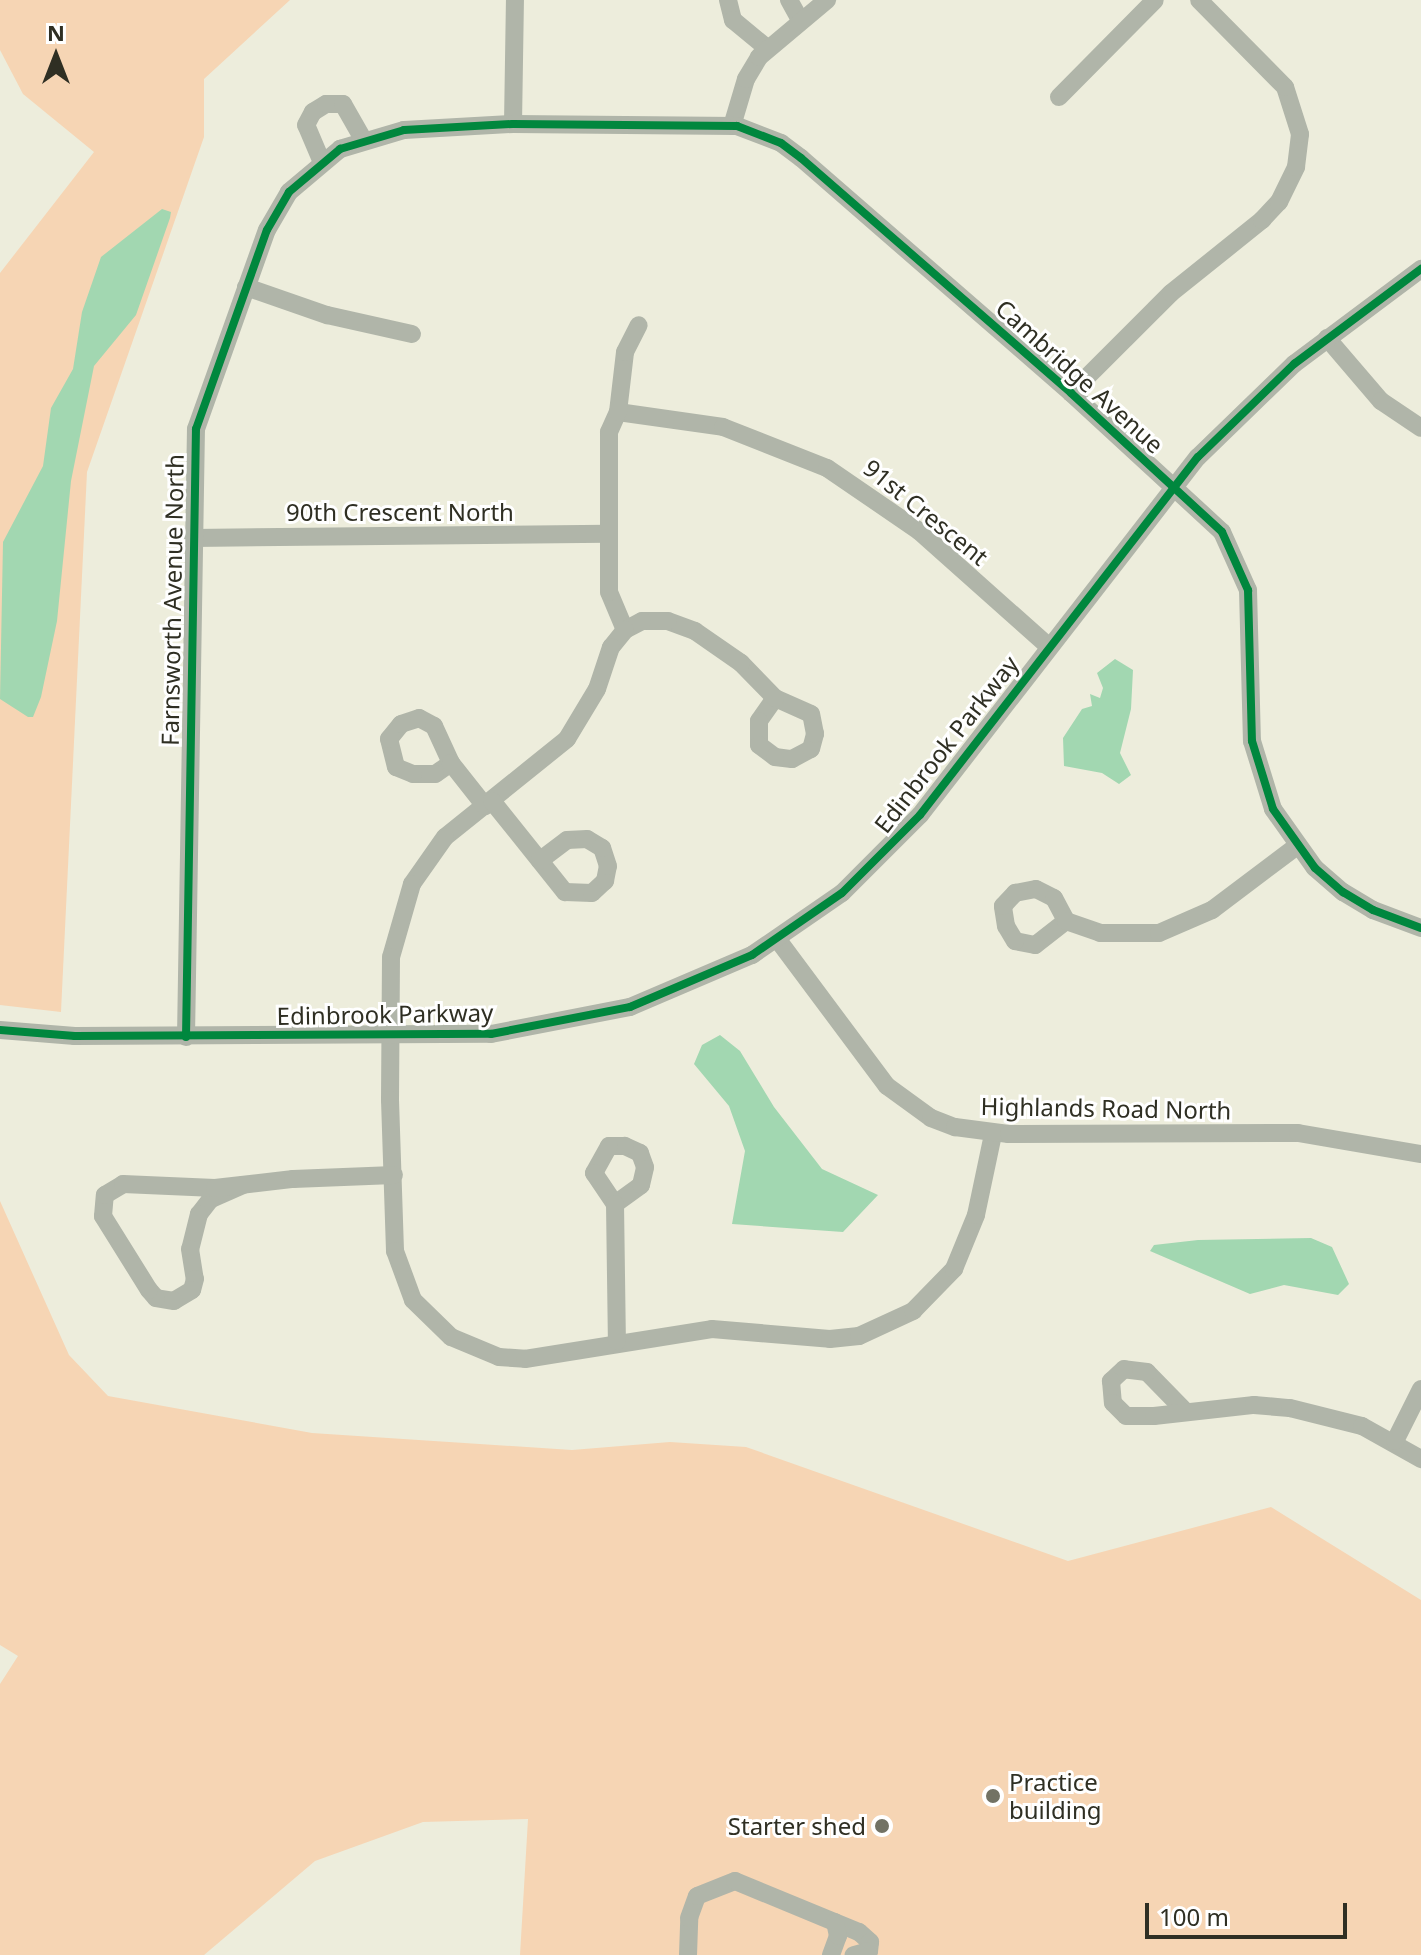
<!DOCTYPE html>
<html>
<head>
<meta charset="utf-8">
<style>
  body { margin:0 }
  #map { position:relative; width:1421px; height:1955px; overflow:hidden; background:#ededdc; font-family:"Noto Sans",sans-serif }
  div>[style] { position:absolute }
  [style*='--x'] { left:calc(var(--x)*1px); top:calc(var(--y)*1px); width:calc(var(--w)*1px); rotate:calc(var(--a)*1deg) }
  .green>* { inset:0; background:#f6d5b4 }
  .water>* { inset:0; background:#a2d7b1 }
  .minor>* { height:18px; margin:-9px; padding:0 9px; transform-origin:9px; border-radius:9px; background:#b0b5a9 }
  .cycleway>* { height:8px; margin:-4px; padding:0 4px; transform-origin:4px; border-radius:4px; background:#00873e }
  .dots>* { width:22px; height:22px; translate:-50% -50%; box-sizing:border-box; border:4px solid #fff; border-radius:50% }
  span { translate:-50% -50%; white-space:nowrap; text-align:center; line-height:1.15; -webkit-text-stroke:6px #fff; paint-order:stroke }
  .street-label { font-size:24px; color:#2f2f23 }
  .poi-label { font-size:24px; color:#2f2f23 }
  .left { translate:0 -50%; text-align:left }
  .right { translate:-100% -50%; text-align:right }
  .north { position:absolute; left:16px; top:16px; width:80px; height:80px; -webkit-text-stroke:6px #fff; paint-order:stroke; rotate:0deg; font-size:22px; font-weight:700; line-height:32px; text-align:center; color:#2f2f23 }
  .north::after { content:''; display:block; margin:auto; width:28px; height:36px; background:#2f2f23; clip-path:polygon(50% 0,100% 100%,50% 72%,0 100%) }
  .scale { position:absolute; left:1145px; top:1903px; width:202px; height:36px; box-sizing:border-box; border:4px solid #2f2f23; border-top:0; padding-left:10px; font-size:24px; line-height:28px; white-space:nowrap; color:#2f2f23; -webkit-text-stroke:6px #fff; paint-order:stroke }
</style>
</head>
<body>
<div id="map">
  <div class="green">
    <i style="clip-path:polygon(0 0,290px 0,204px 79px,204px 137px,87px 472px,61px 1012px,0 1005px,0 273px,94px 152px,23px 94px,0 50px)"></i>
    <i style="clip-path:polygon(0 1201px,69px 1355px,108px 1396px,312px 1433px,572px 1450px,670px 1442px,746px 1447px,1068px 1561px,1271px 1507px,1421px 1600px,1421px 1955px,520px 1955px,528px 1819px,423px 1822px,315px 1861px,204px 1955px,0 1955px,0 1684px,18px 1656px,0 1645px)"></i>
  </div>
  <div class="water">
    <i style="clip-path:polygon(162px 209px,171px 212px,170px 218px,136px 315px,94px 366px,71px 481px,57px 621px,41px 697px,33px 717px,28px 717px,0 699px,3px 542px,43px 466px,51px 408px,73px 369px,82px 312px,101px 257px)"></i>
    <i style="clip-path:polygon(1115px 659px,1133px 670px,1131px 709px,1120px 753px,1131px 775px,1119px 784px,1102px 773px,1064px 766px,1063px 738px,1082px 709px,1092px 706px,1090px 694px,1100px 698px,1103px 688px,1097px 673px)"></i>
    <i style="clip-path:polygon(720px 1035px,740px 1051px,774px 1107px,822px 1169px,878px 1195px,843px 1232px,732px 1224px,745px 1151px,729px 1106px,694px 1064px,702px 1045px)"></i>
    <i style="clip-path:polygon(1311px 1238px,1332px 1247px,1349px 1284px,1338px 1295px,1284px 1285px,1250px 1294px,1150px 1251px,1154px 1245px,1198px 1240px)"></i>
  </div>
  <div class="minor">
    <i style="--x:728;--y:0;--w:21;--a:76"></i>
    <i style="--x:733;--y:20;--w:44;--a:39.5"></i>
    <i style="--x:789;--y:0;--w:23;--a:61"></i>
    <i style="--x:1059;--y:97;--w:136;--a:-45.3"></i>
    <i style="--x:513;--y:124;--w:124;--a:-89.1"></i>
    <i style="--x:732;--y:126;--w:49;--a:-73.4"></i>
    <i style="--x:746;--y:79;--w:26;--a:-59"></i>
    <i style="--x:759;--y:57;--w:89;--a:-40"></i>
    <i style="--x:321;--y:160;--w:38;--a:-113"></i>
    <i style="--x:306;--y:125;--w:15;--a:-62"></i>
    <i style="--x:313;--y:112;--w:15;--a:-32"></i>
    <i style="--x:326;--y:104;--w:17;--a:0"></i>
    <i style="--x:343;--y:104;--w:40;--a:60.3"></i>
    <i style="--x:246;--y:287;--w:86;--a:19.1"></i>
    <i style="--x:327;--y:315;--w:87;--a:12.6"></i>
    <i style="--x:1327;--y:338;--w:83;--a:49.4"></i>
    <i style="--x:1381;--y:401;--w:48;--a:34"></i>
    <i style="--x:1071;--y:393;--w:141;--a:-45"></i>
    <i style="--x:1171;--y:293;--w:117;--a:-38.7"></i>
    <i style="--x:1262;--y:220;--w:25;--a:-47"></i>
    <i style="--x:1279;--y:202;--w:39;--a:-64"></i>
    <i style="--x:1296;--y:167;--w:33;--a:-83"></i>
    <i style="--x:1300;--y:134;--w:49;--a:-107.7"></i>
    <i style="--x:1285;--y:87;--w:122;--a:-134.7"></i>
    <i style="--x:618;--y:412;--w:106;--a:8.1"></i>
    <i style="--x:723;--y:427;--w:112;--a:21.5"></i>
    <i style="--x:827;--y:468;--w:112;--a:34.4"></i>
    <i style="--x:919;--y:531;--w:173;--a:41.7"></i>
    <i style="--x:193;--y:538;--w:414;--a:-0.6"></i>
    <i style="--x:625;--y:630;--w:41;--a:-112.8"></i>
    <i style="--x:609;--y:592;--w:160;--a:-90"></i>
    <i style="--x:609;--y:432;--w:22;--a:-66"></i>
    <i style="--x:618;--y:412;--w:60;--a:-83.3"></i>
    <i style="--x:625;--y:352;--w:30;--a:-63"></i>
    <i style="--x:775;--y:698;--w:28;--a:125"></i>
    <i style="--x:759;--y:721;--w:24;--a:90"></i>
    <i style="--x:759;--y:745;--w:20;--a:37"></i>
    <i style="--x:775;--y:757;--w:17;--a:7"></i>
    <i style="--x:792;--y:759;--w:21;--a:-28"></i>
    <i style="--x:811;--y:749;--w:16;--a:-75"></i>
    <i style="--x:815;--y:734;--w:20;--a:-101"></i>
    <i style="--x:811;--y:714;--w:39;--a:-156"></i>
    <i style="--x:775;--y:698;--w:49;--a:-134.2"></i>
    <i style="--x:741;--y:663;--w:56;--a:-145.2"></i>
    <i style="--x:695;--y:631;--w:29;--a:-160"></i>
    <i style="--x:668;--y:621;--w:26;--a:180"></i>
    <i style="--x:642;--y:621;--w:19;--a:152"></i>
    <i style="--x:625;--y:630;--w:22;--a:129"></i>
    <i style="--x:611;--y:647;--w:44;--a:108.4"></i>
    <i style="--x:597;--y:689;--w:58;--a:121"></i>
    <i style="--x:567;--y:739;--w:156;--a:141.2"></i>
    <i style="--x:445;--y:837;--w:57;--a:125.1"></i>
    <i style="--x:412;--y:884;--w:76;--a:106"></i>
    <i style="--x:391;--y:957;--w:143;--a:90.4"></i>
    <i style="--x:390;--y:1100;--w:151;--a:88.1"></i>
    <i style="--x:395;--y:1251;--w:52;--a:69.8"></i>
    <i style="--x:413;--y:1300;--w:53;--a:44.2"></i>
    <i style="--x:451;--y:1337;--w:52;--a:22.6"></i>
    <i style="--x:499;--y:1357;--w:26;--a:4"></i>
    <i style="--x:525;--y:1359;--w:189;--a:-9.1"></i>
    <i style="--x:712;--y:1329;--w:118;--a:4.8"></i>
    <i style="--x:830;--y:1339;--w:29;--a:-6"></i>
    <i style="--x:859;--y:1336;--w:60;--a:-24.8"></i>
    <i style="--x:913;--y:1311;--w:59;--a:-45.7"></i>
    <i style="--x:954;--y:1269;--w:58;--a:-67.8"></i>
    <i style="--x:976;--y:1215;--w:83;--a:-78.1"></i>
    <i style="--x:451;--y:763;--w:19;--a:145"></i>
    <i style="--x:435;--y:774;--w:22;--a:180"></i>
    <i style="--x:413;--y:774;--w:18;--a:-158"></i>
    <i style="--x:396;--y:767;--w:29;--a:-104"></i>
    <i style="--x:389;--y:739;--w:19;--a:-51"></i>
    <i style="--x:401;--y:724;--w:19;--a:-18"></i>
    <i style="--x:419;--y:718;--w:17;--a:28"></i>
    <i style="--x:434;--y:726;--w:41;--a:65.3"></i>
    <i style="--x:451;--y:763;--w:55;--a:51.7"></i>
    <i style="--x:492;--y:801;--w:117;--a:51.3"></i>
    <i style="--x:565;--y:892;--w:27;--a:2"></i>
    <i style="--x:592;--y:893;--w:18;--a:-43"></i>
    <i style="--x:605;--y:881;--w:15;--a:-79"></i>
    <i style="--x:608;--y:866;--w:19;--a:-108"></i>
    <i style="--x:602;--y:848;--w:17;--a:-149"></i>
    <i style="--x:587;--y:839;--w:20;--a:177"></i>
    <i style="--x:567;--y:840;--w:34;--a:143"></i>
    <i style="--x:1066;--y:921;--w:39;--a:142"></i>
    <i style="--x:1035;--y:945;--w:20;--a:-169"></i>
    <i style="--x:1015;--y:941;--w:17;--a:-121"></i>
    <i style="--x:1006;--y:926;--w:20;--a:-99"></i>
    <i style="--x:1003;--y:906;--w:18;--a:-47"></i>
    <i style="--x:1015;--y:893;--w:21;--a:-11"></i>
    <i style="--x:1036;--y:889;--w:20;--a:27"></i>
    <i style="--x:1054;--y:898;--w:26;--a:62"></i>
    <i style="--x:1066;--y:921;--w:36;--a:19"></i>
    <i style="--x:1100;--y:933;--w:59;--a:0"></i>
    <i style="--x:1159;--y:933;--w:58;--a:-23.5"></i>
    <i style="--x:1212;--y:910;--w:106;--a:-37"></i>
    <i style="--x:778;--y:940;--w:182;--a:53.3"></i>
    <i style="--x:887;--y:1086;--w:54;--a:36"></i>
    <i style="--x:931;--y:1118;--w:26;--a:21"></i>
    <i style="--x:955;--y:1127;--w:54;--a:7.4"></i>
    <i style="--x:1009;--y:1134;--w:289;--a:-0.2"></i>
    <i style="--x:1298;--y:1133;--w:125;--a:9.7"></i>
    <i style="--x:0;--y:1030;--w:75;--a:4.6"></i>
    <i style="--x:75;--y:1036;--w:416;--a:-0.3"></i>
    <i style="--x:491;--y:1034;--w:142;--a:-11"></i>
    <i style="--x:630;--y:1007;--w:133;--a:-23.1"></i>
    <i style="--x:752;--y:955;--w:109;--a:-34.6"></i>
    <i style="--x:842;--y:893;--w:110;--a:-45"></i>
    <i style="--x:920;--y:815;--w:453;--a:-52.2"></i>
    <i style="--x:1198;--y:457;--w:134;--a:-44.1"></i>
    <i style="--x:1294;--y:364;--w:159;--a:-36.8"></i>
    <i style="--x:186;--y:1037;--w:608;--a:-89.06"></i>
    <i style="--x:196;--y:429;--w:211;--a:-70.4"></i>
    <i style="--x:267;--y:230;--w:44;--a:-59.9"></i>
    <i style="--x:289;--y:192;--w:67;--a:-40.1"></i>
    <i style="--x:340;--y:149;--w:67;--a:-16.5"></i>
    <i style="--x:404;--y:130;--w:109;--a:-3.2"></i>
    <i style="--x:513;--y:124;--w:224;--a:0.5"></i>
    <i style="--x:737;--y:126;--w:47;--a:21.1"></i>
    <i style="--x:781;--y:143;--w:25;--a:37"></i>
    <i style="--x:801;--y:158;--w:358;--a:41"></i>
    <i style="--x:1071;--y:393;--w:205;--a:42.6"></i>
    <i style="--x:1222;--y:532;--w:64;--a:65.9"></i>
    <i style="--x:1248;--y:590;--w:151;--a:88.5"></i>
    <i style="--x:1252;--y:741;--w:71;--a:72.8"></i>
    <i style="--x:1273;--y:809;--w:72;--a:54.6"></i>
    <i style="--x:1315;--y:868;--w:37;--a:41"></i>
    <i style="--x:1343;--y:892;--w:35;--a:31"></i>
    <i style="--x:1373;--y:910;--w:51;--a:20.6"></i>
    <i style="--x:243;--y:1185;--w:36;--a:156"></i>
    <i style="--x:210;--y:1200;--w:18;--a:128"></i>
    <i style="--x:199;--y:1214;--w:36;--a:104"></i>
    <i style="--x:190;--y:1249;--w:30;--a:81"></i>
    <i style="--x:195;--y:1279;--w:11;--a:105"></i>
    <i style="--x:192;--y:1290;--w:21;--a:149"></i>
    <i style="--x:174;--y:1301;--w:18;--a:-171"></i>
    <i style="--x:156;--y:1298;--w:11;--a:-131"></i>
    <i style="--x:149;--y:1290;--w:87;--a:-121.9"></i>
    <i style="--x:103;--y:1216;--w:21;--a:-85"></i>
    <i style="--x:105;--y:1195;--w:21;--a:-31"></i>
    <i style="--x:123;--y:1184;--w:92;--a:2.5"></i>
    <i style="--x:215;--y:1188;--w:79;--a:-6.6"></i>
    <i style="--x:293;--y:1179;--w:101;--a:-2.3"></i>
    <i style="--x:615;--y:1204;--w:32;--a:-36"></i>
    <i style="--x:641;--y:1185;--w:18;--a:-77"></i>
    <i style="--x:645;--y:1167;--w:15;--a:-110"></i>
    <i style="--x:640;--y:1153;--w:17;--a:-155"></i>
    <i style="--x:625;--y:1146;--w:16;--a:180"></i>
    <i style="--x:609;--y:1146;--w:31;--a:119"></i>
    <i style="--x:594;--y:1173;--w:37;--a:56"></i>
    <i style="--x:615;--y:1204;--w:137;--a:89.2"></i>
    <i style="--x:1186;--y:1412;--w:56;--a:-134.3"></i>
    <i style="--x:1147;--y:1372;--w:23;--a:-173"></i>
    <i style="--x:1124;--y:1369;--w:18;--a:137"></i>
    <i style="--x:1111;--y:1381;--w:22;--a:85"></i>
    <i style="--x:1113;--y:1403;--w:18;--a:45"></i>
    <i style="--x:1126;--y:1416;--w:28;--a:0"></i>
    <i style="--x:1154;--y:1416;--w:101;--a:-6.3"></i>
    <i style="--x:1254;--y:1405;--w:36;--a:5"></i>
    <i style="--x:1290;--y:1408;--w:74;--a:14"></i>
    <i style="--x:1362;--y:1426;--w:68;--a:29.2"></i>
    <i style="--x:1395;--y:1441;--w:58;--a:-63.4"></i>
    <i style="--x:688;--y:1955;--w:37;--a:-88"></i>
    <i style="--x:689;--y:1918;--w:23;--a:-70"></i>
    <i style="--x:697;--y:1896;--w:41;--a:-21.5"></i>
    <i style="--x:735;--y:1881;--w:134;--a:22.4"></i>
    <i style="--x:859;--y:1932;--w:15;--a:42"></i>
    <i style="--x:870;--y:1942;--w:9;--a:96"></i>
    <i style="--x:869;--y:1951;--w:16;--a:165"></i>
    <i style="--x:831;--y:1955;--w:20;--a:-70"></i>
    <i style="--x:838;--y:1936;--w:14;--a:-102"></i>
  </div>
  <div class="cycleway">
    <i style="--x:0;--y:1030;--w:75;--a:4.6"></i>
    <i style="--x:75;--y:1036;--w:416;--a:-0.3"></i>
    <i style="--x:491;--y:1034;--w:142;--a:-11"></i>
    <i style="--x:630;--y:1007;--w:133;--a:-23.1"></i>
    <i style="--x:752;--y:955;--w:109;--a:-34.6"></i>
    <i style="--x:842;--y:893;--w:110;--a:-45"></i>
    <i style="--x:920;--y:815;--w:453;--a:-52.2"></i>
    <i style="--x:1198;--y:457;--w:134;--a:-44.1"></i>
    <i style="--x:1294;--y:364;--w:159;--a:-36.8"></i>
    <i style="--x:186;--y:1037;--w:608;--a:-89.06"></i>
    <i style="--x:196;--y:429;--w:211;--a:-70.4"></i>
    <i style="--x:267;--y:230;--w:44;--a:-59.9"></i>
    <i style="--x:289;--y:192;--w:67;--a:-40.1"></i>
    <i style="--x:340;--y:149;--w:67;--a:-16.5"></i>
    <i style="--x:404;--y:130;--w:109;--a:-3.2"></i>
    <i style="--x:513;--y:124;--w:224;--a:0.5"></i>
    <i style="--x:737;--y:126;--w:47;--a:21.1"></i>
    <i style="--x:781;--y:143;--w:25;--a:37"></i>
    <i style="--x:801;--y:158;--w:358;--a:41"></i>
    <i style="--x:1071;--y:393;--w:205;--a:42.6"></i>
    <i style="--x:1222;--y:532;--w:64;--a:65.9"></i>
    <i style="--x:1248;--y:590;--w:151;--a:88.5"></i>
    <i style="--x:1252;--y:741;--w:71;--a:72.8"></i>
    <i style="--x:1273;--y:809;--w:72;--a:54.6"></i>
    <i style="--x:1315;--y:868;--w:37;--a:41"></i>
    <i style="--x:1343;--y:892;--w:35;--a:31"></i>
    <i style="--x:1373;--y:910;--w:51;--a:20.6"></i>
  </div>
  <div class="dots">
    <i style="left:993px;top:1796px;background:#727264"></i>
    <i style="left:882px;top:1826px;background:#727264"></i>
  </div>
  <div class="street-label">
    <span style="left:1080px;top:376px;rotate:42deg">Cambridge Avenue</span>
    <span style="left:400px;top:512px">90th Crescent North</span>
    <span style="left:926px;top:512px;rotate:39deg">91st Crescent</span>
    <span style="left:172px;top:600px;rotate:-89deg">Farnsworth Avenue North</span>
    <span style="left:946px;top:744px;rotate:-52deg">Edinbrook Parkway</span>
    <span style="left:385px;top:1014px;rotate:-1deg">Edinbrook Parkway</span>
    <span style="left:1106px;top:1108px;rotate:1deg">Highlands Road North</span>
  </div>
  <div class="poi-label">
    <span class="left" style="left:1009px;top:1796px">Practice<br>building</span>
    <span class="right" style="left:866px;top:1826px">Starter shed</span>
  </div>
  <div class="north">N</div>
  <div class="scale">100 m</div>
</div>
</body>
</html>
